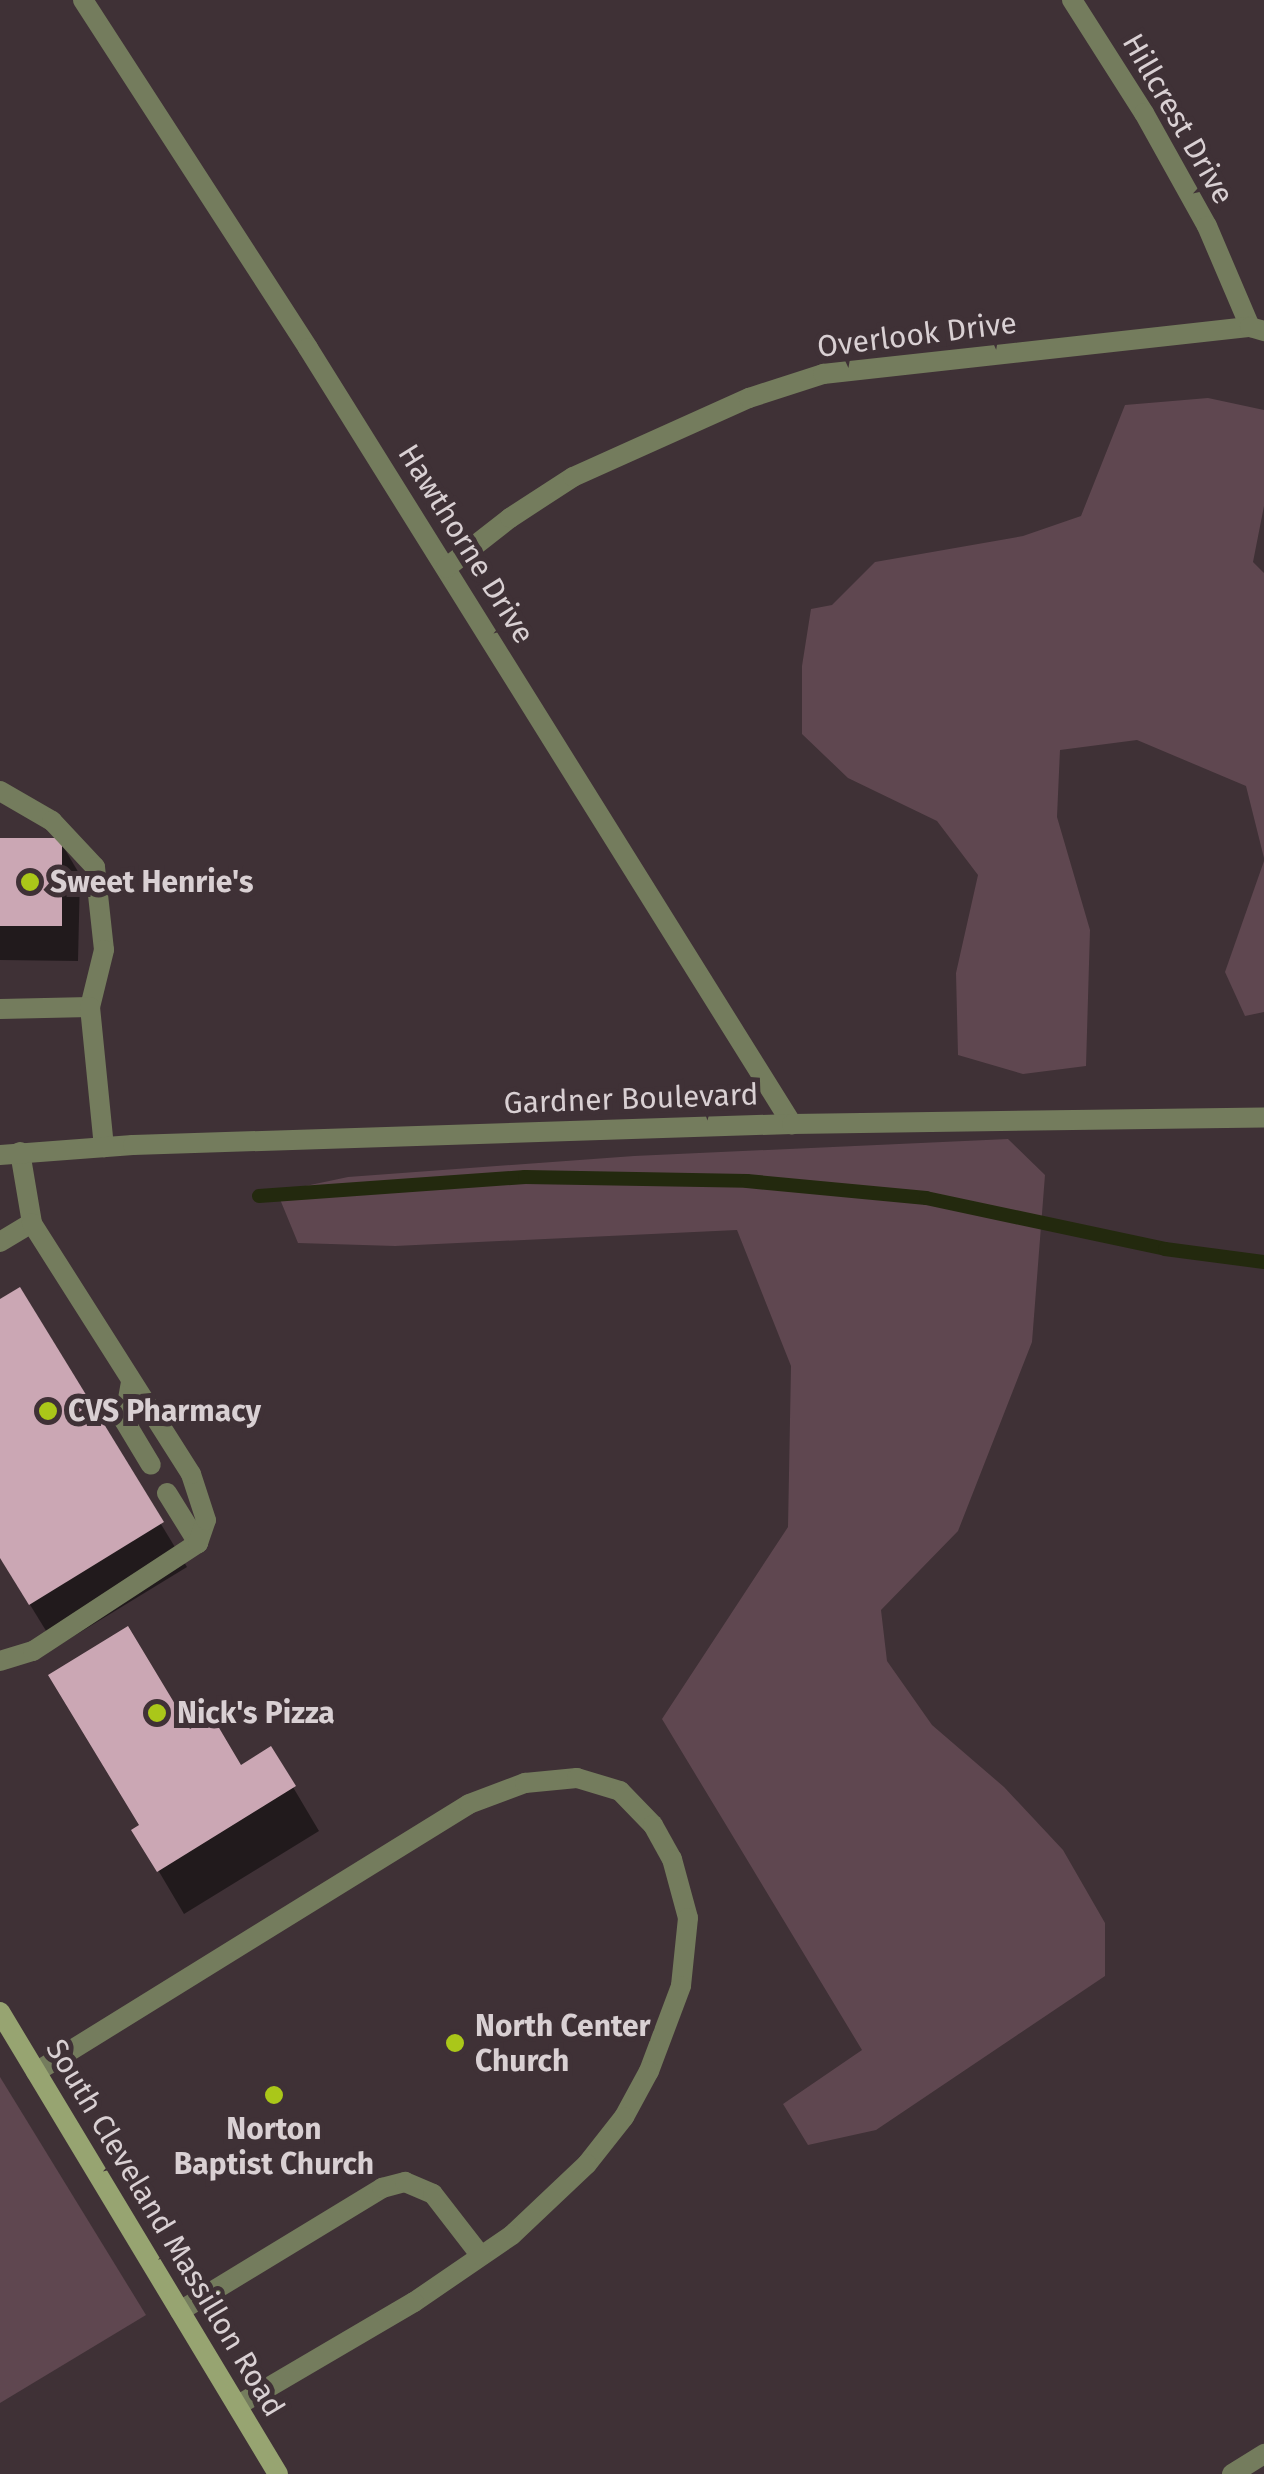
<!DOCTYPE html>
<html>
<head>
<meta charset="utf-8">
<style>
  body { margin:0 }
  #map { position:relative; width:1264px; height:2474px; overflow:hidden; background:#3f3136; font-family:"Fira Sans",sans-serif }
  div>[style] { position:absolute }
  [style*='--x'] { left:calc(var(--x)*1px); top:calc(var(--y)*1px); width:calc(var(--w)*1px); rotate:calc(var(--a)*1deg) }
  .green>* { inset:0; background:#5f4750 }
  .shadow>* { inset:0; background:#0007 }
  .stream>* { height:14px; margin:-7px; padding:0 7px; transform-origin:7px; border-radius:7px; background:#23290e }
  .building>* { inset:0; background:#cba7b4; transform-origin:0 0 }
  .lane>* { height:20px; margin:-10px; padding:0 10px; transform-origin:10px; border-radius:10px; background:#747c5d }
  .street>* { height:20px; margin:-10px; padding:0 10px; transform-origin:10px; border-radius:10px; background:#747c5d }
  .secondary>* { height:20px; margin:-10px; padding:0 10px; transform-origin:10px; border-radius:10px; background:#97a471 }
  .dots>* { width:28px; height:28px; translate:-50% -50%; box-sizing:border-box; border:5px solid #3f3136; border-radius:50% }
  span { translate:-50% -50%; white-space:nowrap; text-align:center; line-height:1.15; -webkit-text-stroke:10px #3f3136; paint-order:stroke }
  .street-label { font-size:30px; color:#d9d0d3 }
  .poi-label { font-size:30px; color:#d9d0d3; font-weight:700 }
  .left { translate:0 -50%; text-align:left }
</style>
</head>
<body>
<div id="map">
  <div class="green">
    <i style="clip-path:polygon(1208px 398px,1264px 410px,1264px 506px,1253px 562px,1264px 573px,1264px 858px,1246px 786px,1137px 740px,1060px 750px,1057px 817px,1090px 930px,1086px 1066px,1023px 1074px,958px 1055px,956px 973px,978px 875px,937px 821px,848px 778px,802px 734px,802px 666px,811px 609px,832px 605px,875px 562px,1023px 536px,1081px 516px,1125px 405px)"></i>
    <i style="clip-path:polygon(1264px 861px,1264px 1012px,1245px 1016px,1225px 972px)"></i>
    <i style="clip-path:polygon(1008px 1139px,1045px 1175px,1032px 1342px,958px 1531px,881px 1610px,887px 1661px,932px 1725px,1004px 1787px,1063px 1850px,1105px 1923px,1105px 1976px,876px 2130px,808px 2145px,783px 2104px,862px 2050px,662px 1719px,788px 1527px,791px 1366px,737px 1230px,395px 1246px,298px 1243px,277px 1192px,348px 1177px,634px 1156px)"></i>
    <i style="clip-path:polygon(0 2077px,146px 2315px,0 2403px)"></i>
  </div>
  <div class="shadow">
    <i style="clip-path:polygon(0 840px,60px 841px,80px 875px,78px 961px,0 960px)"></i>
    <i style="clip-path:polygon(19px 1290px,187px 1567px,56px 1647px,0 1556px,0 1302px)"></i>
    <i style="clip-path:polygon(190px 1732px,240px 1768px,271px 1750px,319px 1831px,184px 1914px,135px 1831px,142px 1827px)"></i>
  </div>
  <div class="stream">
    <i style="--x:259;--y:1196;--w:267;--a:-4.1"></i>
    <i style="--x:525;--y:1177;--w:222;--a:1"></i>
    <i style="--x:747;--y:1181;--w:180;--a:5.4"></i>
    <i style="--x:926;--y:1198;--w:244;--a:12"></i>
    <i style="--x:1165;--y:1249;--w:100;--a:7.5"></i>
  </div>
  <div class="building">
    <i style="left:0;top:838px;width:62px;height:88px"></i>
    <i style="clip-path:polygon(20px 1287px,164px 1522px,29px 1605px,0 1558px,0 1299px)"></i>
    <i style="clip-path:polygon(128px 1626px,190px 1729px,212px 1716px,241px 1765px,271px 1746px,296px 1786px,157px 1872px,131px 1830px,139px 1825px,48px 1675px)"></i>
  </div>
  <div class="lane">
    <i style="--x:0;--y:791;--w:60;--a:30"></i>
    <i style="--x:52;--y:821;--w:63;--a:46.9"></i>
    <i style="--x:95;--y:867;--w:83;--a:83.8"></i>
    <i style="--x:104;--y:950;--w:59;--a:103.8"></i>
    <i style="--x:90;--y:1007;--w:90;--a:178.7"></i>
    <i style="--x:90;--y:1007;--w:141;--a:84.3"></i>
    <i style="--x:0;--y:1242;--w:37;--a:-31"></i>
    <i style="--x:32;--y:1223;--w:72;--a:-99.6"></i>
    <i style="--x:131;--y:1382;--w:39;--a:100"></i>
    <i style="--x:124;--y:1420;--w:52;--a:59"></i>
    <i style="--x:167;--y:1493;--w:59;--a:58.2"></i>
    <i style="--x:0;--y:1661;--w:34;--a:-17"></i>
    <i style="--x:33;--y:1651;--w:197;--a:-33.2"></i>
    <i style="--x:198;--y:1543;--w:24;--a:-71"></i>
    <i style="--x:206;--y:1520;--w:48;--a:-108.1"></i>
    <i style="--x:191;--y:1474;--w:297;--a:-122.4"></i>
    <i style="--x:36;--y:2072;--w:509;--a:-31.75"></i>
    <i style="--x:469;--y:1804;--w:60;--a:-20.6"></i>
    <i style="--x:525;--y:1783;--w:52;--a:-5.5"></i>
    <i style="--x:577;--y:1778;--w:45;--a:16.8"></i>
    <i style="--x:620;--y:1791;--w:47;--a:45.9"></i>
    <i style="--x:653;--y:1825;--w:39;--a:61"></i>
    <i style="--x:672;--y:1859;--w:61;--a:74.8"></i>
    <i style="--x:688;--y:1918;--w:68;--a:95.9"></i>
    <i style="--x:681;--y:1986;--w:91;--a:110.6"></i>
    <i style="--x:649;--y:2071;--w:52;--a:118.5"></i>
    <i style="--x:624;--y:2117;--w:60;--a:128.2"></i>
    <i style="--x:587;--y:2164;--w:103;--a:136.6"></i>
    <i style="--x:512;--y:2235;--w:119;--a:145.6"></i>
    <i style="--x:414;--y:2302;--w:205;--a:149.6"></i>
    <i style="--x:180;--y:2311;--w:237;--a:-31.3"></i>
    <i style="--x:382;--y:2188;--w:24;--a:-15"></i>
    <i style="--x:405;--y:2182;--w:30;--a:23"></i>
    <i style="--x:433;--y:2194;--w:78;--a:52.3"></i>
  </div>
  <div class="street">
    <i style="--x:83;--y:0;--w:414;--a:57.1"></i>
    <i style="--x:308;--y:348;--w:915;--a:58.05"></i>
    <i style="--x:1072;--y:0;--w:134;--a:57.5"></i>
    <i style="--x:1144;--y:113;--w:129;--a:60.9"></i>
    <i style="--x:1207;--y:226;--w:110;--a:66.9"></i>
    <i style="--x:446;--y:568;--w:81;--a:-38"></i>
    <i style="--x:510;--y:518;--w:75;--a:-33.1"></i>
    <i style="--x:573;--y:477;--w:193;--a:-24.2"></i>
    <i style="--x:749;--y:398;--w:78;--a:-18"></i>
    <i style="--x:823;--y:374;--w:430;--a:-6.3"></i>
    <i style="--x:1250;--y:327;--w:15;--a:16"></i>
    <i style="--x:0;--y:1155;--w:133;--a:-4.3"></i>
    <i style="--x:133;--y:1145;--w:659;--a:-1.83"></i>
    <i style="--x:792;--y:1124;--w:472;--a:-0.8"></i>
    <i style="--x:1232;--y:2474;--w:38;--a:-32"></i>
  </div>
  <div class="secondary">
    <i style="--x:0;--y:2012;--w:539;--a:58.96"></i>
  </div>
  <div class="dots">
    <i style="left:30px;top:882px;background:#aac719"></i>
    <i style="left:48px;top:1411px;background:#aac719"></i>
    <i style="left:157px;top:1713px;background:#aac719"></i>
    <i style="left:455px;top:2043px;background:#aac719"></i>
    <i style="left:274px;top:2095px;background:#aac719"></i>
  </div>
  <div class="street-label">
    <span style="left:1178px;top:119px;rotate:60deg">Hillcrest Drive</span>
    <span style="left:917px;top:335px;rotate:-7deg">Overlook Drive</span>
    <span style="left:466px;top:544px;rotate:58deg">Hawthorne Drive</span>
    <span style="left:631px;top:1099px;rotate:-2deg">Gardner Boulevard</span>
    <span style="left:165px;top:2228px;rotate:59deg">South Cleveland Massillon Road</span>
  </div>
  <div class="poi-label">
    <span class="left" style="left:50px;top:882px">Sweet Henrie's</span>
    <span class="left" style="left:68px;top:1411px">CVS Pharmacy</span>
    <span class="left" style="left:177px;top:1713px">Nick's Pizza</span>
    <span class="left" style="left:475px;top:2043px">North Center<br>Church</span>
    <span style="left:274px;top:2146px">Norton<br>Baptist Church</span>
  </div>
</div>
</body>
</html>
